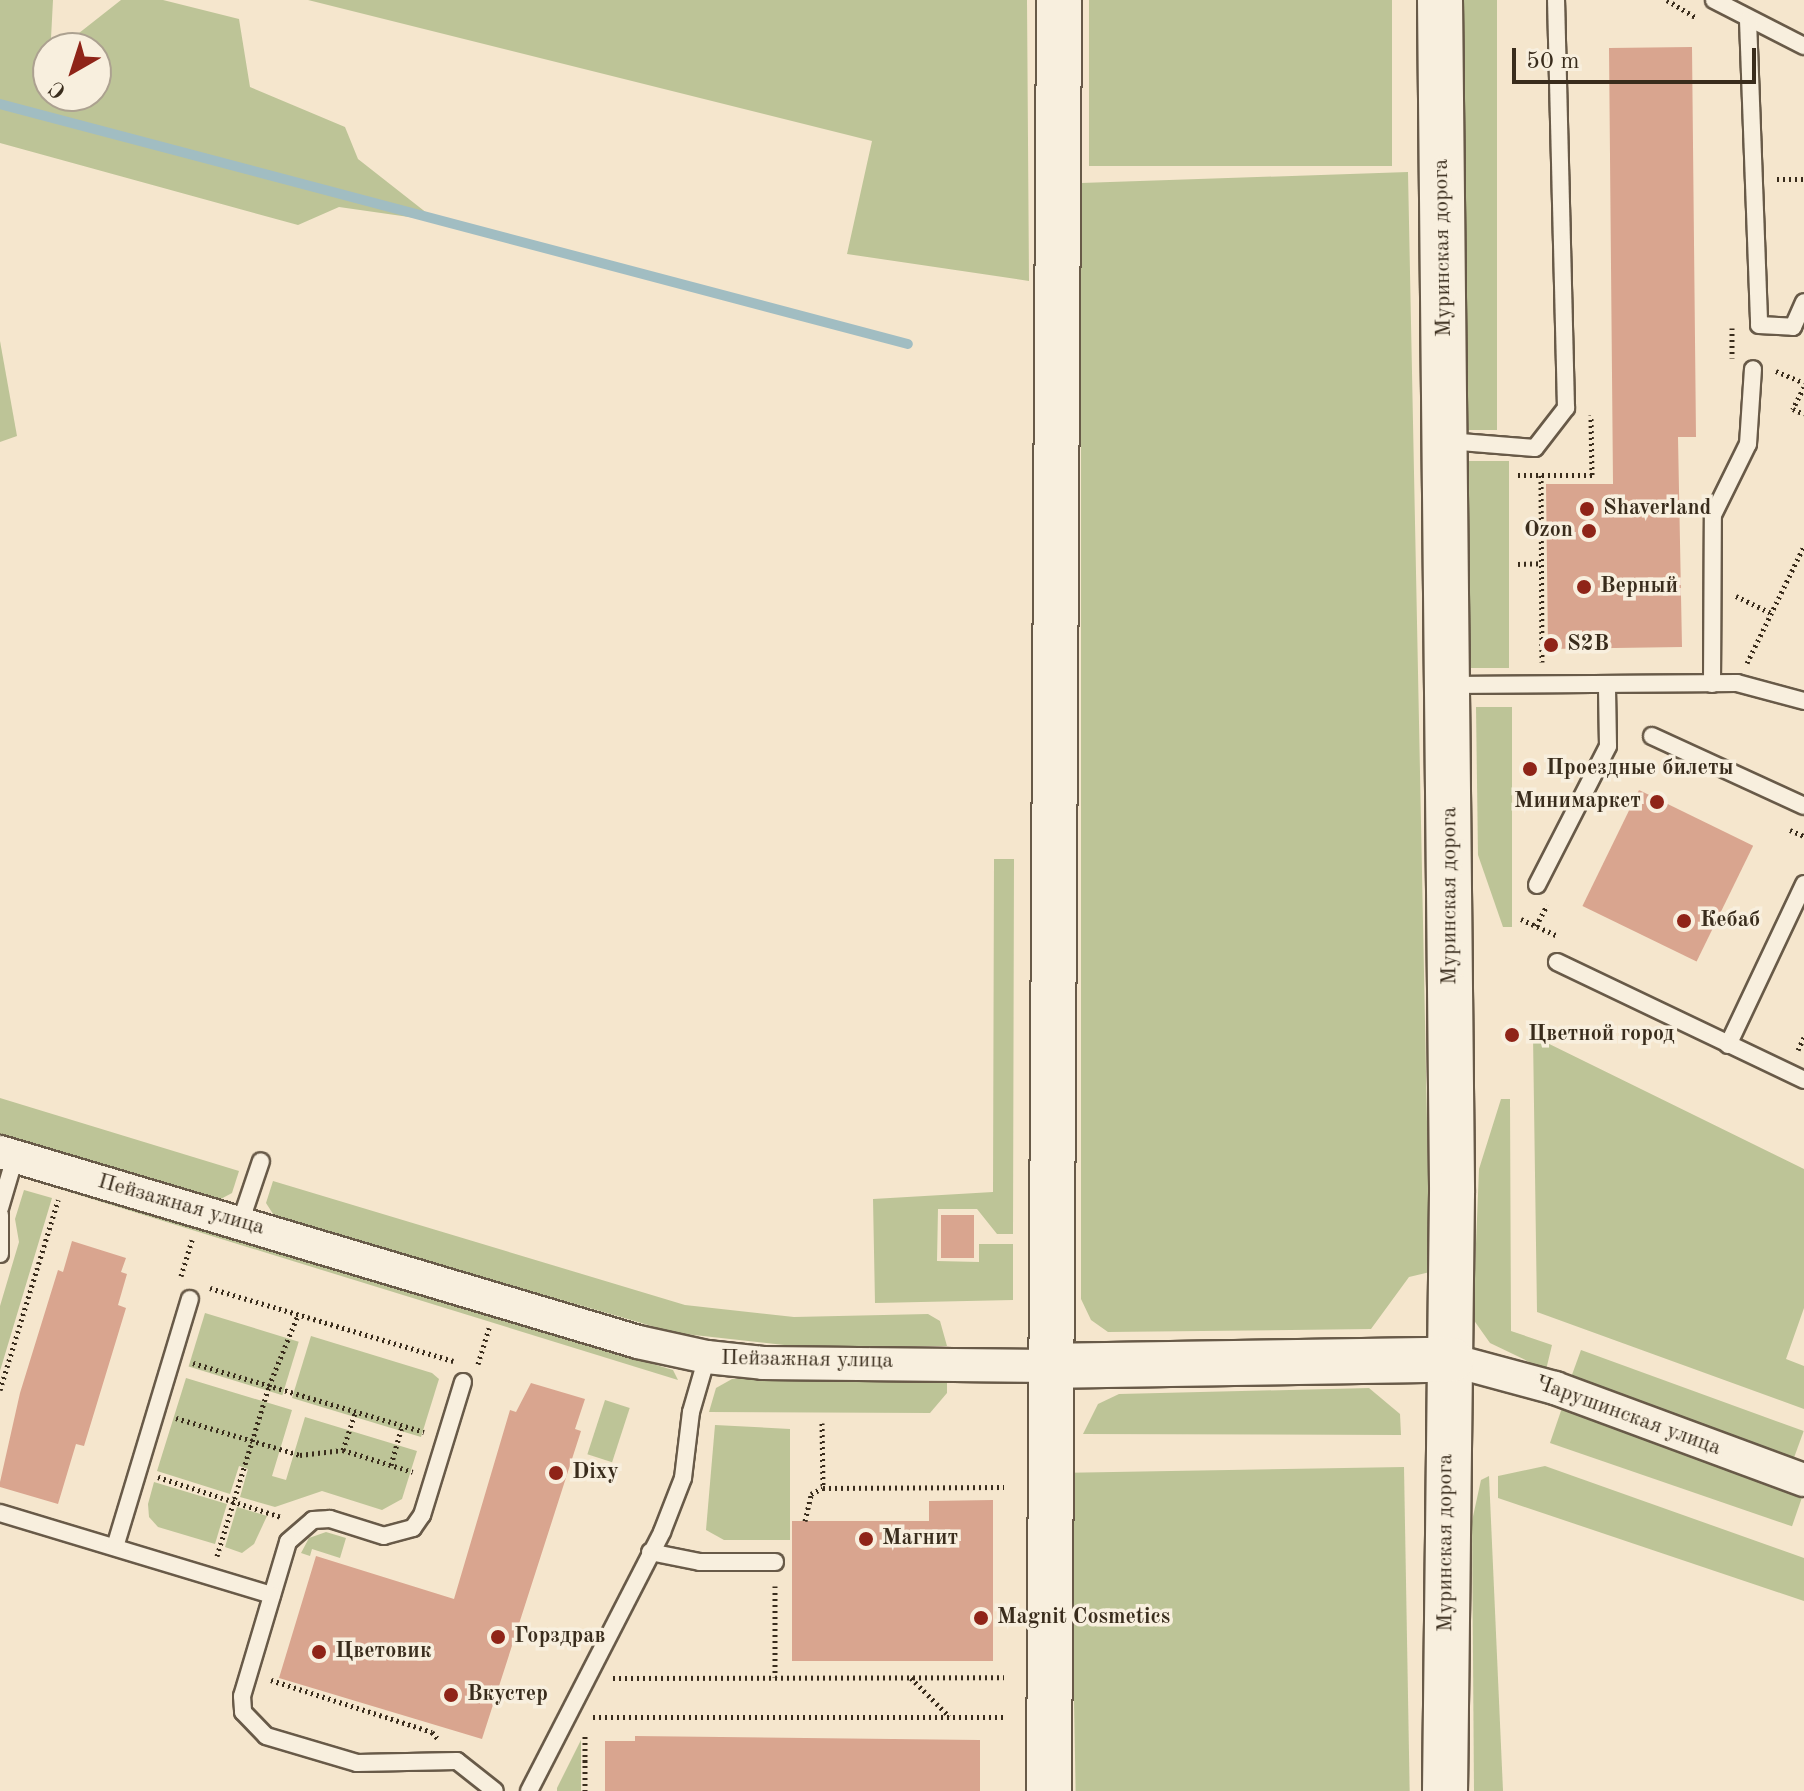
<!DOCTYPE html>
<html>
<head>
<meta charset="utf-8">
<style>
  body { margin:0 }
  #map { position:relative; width:1804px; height:1791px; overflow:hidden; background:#f5e6cd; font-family:"Old Standard TT",serif }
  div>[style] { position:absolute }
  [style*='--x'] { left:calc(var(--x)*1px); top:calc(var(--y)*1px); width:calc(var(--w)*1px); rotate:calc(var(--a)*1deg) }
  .green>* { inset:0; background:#bdc497; transform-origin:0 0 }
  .stream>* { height:10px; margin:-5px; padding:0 5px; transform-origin:5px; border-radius:5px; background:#a1bdc2 }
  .building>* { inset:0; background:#d9a58f; transform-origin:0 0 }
  .path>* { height:5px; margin-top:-2.5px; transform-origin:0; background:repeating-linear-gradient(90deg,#392c1c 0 2px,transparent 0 6px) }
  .roads { filter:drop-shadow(2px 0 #685a48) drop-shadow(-2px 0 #685a48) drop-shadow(0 2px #685a48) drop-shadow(0 -2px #685a48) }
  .lane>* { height:16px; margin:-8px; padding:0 8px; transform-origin:8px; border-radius:8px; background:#f8efde }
  .street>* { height:32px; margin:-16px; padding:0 16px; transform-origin:16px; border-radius:16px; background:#f8efde }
  .secondary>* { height:44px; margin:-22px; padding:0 22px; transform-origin:22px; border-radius:22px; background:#f8efde }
  .dots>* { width:22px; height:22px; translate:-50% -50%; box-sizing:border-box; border:4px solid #f8efde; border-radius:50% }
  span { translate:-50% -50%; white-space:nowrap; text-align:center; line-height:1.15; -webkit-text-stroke:7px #f8efde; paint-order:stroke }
  .street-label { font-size:22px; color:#392c1c }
  .poi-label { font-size:22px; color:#392c1c; font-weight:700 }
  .left { translate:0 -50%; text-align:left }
  .right { translate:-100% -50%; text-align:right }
  .north { position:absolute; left:32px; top:32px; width:80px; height:80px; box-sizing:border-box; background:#f8efde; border:2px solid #aca190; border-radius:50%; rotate:219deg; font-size:22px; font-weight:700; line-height:32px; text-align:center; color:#392c1c }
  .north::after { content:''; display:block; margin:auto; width:28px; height:36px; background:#8f2418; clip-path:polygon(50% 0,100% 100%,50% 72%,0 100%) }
  .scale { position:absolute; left:1512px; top:48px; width:244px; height:36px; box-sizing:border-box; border:4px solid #392c1c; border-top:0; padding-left:10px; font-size:24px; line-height:28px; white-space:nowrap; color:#392c1c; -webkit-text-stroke:6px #f8efde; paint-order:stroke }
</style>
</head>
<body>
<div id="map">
  <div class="green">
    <i style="clip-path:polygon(0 0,53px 0,48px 96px,96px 96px,96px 48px,60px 48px,121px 0,163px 0,239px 19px,250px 87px,345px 127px,358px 159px,437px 221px,339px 207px,298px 225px,0 143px)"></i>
    <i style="clip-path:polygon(308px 0,1027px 0,1029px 281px,847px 254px,872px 141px)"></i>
    <i style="left:1089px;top:0;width:303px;height:166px"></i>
    <i style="left:1460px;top:0;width:37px;height:430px"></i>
    <i style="clip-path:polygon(1408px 172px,1430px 1272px,1409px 1277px,1371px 1329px,1108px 1332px,1091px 1320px,1081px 1299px,1081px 183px)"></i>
    <i style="clip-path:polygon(0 341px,17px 436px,0 442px)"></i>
    <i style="left:1469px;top:461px;width:40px;height:207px"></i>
    <i style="clip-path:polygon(1476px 707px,1512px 707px,1512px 927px,1503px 927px,1478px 855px)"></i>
    <i style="clip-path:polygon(994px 859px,1014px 859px,1013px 1234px,997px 1234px,977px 1209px,938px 1209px,937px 1261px,979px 1262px,979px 1244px,1013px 1244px,1013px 1300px,875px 1303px,873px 1199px,993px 1192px)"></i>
    <i style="clip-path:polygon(1533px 1036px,1804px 1169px,1804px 1308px,1786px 1359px,1804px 1366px,1804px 1409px,1537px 1312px)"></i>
    <i style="clip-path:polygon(0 1098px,239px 1171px,232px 1193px,217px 1201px,0 1134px)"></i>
    <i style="clip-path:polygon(1501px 1099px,1510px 1099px,1511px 1331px,1552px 1345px,1546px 1370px,1490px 1343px,1473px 1319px,1479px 1169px)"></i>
    <i style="clip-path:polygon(39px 1180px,673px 1370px,678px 1380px,37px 1182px)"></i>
    <i style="clip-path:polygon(273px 1181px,685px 1305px,794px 1317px,928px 1314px,940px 1321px,947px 1346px,793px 1346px,676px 1333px,275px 1217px,266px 1203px)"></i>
    <i style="clip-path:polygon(24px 1190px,52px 1198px,0 1371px,0 1306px,19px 1242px,15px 1219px)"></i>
    <i style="left:205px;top:1313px;width:98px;height:56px;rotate:17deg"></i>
    <i style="clip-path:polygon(311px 1336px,432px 1373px,439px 1379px,421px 1437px,292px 1398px)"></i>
    <i style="left:1581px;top:1350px;width:237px;height:30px;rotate:20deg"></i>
    <i style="clip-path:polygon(186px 1378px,292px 1410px,272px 1476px,286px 1480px,305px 1417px,417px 1451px,402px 1499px,382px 1510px,322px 1491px,275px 1507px,240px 1497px,248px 1469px,239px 1466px,230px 1494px,157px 1471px)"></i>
    <i style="clip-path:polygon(732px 1379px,947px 1379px,947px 1393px,930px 1413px,709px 1412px,716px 1388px)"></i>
    <i style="clip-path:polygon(1369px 1388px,1400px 1414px,1401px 1435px,1083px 1434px,1098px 1404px,1119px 1394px)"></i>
    <i style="left:605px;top:1400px;width:26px;height:57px;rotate:18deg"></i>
    <i style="left:1562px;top:1408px;width:256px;height:37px;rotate:19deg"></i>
    <i style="clip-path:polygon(715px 1425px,790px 1429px,790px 1540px,724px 1540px,706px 1530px)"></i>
    <i style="clip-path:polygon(1545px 1466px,1804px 1558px,1804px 1601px,1498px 1498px,1498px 1476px)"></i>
    <i style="left:1404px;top:1467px;width:324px;height:334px;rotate:89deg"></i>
    <i style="clip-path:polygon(1489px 1476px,1503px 1791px,1474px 1791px,1472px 1521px,1481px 1480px)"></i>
    <i style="clip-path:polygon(154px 1482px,227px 1504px,215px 1544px,158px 1527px,149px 1517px,148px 1504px)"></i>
    <i style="clip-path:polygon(237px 1507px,267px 1516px,254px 1544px,242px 1553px,225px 1547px)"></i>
    <i style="clip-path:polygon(326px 1532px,346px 1538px,340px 1558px,312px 1549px,310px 1556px,301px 1553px,309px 1538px)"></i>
    <i style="clip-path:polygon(581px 1740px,581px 1791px,557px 1791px,557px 1788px)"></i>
  </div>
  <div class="stream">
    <i style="--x:0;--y:104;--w:939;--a:14.81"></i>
  </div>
  <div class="building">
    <i style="clip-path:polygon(1692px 47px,1696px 437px,1678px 437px,1682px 647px,1548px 649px,1546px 484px,1613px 484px,1609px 48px)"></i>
    <i style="left:1639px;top:790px;width:127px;height:129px;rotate:26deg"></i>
    <i style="left:941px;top:1215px;width:33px;height:43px"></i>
    <i style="clip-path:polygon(72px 1241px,126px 1258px,121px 1272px,127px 1274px,118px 1305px,126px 1308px,84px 1446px,76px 1444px,58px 1504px,0 1487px,0 1482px,20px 1393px,58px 1270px,63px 1272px)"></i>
    <i style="clip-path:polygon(531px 1383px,585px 1399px,575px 1429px,581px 1431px,482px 1739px,279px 1678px,316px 1556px,454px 1599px,510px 1410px,516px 1412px)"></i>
    <i style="clip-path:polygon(993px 1500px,993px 1661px,792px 1661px,792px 1521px,929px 1521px,929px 1501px)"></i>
    <i style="clip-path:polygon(635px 1736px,980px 1740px,980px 1791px,605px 1791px,605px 1741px,635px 1741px)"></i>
  </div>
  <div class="path">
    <i style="--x:1667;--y:0;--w:35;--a:31"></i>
    <i style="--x:1777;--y:179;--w:27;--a:0"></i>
    <i style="--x:1732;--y:328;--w:30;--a:90"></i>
    <i style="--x:1776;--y:371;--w:30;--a:23"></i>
    <i style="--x:1804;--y:387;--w:25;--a:117"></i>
    <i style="--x:1793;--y:409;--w:12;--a:24"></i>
    <i style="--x:1518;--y:475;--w:74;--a:0"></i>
    <i style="--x:1592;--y:475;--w:60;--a:-91"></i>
    <i style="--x:1541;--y:475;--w:187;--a:89.7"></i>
    <i style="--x:1518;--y:564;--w:24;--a:-2"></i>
    <i style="--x:1736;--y:596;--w:39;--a:26"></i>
    <i style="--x:1747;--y:663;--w:130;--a:-64"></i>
    <i style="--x:1790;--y:830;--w:15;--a:23"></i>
    <i style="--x:1521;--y:919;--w:41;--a:24.7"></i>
    <i style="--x:1536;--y:926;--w:24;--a:-62"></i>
    <i style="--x:1798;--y:1050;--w:14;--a:-65"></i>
    <i style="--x:181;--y:1276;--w:38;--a:-73"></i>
    <i style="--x:210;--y:1288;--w:254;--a:16.7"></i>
    <i style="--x:193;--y:1363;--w:241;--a:16.6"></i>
    <i style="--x:478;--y:1364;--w:38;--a:-73"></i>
    <i style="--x:0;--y:1390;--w:199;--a:-73"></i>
    <i style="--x:176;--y:1418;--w:129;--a:16.6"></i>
    <i style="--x:300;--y:1455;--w:43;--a:-6.6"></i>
    <i style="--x:343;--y:1450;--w:73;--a:17.4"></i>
    <i style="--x:822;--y:1423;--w:65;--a:89.1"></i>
    <i style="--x:343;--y:1450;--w:40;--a:-72"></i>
    <i style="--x:391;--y:1465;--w:41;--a:-74.2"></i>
    <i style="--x:158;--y:1477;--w:129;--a:18"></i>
    <i style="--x:805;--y:1521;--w:28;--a:-77"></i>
    <i style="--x:811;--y:1494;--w:13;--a:-27"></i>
    <i style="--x:823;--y:1488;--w:181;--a:-0.3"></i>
    <i style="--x:217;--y:1556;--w:178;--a:-73"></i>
    <i style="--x:269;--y:1386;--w:77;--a:-67.8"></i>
    <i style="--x:775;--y:1586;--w:91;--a:90"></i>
    <i style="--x:613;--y:1678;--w:391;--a:-0.1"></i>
    <i style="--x:911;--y:1678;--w:54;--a:45"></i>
    <i style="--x:271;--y:1680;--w:169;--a:17.9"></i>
    <i style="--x:432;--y:1732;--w:9;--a:49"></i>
    <i style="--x:593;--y:1717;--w:411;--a:0"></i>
    <i style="--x:585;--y:1736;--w:55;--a:90"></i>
  </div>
  <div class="roads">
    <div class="lane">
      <i style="--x:1714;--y:0;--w:101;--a:27.1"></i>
      <i style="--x:1748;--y:20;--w:305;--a:87.9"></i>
      <i style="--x:1759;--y:325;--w:34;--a:3"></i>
      <i style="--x:1793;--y:327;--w:27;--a:-66"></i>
      <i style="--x:1448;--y:441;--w:87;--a:4.6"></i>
      <i style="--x:1535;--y:448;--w:51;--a:-52.2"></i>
      <i style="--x:1566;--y:408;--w:408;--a:-91.4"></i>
      <i style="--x:1712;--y:684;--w:169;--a:-89.7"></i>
      <i style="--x:1713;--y:515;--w:79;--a:-63.8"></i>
      <i style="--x:1748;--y:444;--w:75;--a:-86.2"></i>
      <i style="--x:1449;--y:685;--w:288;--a:-0.4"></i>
      <i style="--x:1737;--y:683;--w:69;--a:15"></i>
      <i style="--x:1652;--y:736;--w:167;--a:24.7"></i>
      <i style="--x:1537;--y:885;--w:156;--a:-62.9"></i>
      <i style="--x:1608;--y:746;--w:60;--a:-91"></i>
      <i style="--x:1557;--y:962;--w:274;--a:25.5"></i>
      <i style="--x:1728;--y:1045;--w:178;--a:-64.7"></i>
      <i style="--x:0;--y:1208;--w:53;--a:-73.6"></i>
      <i style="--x:0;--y:1215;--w:39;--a:90"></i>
      <i style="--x:240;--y:1223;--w:65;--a:-71.3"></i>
      <i style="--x:463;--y:1382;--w:139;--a:107.1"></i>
      <i style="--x:422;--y:1515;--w:16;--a:125"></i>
      <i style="--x:413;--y:1528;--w:30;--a:165"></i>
      <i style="--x:384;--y:1536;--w:57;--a:-162.5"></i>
      <i style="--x:330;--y:1519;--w:17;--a:177"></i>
      <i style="--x:313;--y:1520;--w:33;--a:139"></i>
      <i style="--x:288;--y:1542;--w:161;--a:106.6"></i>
      <i style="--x:242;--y:1696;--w:16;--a:86"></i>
      <i style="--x:243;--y:1712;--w:33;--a:46"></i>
      <i style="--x:266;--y:1736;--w:95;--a:16.5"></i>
      <i style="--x:357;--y:1763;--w:100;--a:-1.1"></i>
      <i style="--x:457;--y:1761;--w:48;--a:38.3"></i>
      <i style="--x:0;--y:1513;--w:284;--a:16.8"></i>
      <i style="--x:115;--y:1547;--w:259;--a:-73.2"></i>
      <i style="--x:650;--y:1552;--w:51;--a:11.3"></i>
      <i style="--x:700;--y:1562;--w:75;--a:0"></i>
      <i style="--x:529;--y:1791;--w:291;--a:-62.8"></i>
      <i style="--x:662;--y:1532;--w:58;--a:-68.7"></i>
      <i style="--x:683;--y:1478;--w:66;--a:-83.1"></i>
      <i style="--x:691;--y:1412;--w:57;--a:-73.8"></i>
    </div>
    <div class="street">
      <i style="--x:0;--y:1152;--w:666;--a:16.58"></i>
      <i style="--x:638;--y:1342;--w:71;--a:12.3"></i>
      <i style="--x:707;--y:1357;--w:56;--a:6.1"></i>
      <i style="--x:763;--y:1363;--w:286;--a:0.6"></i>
      <i style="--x:1451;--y:1360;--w:108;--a:15.1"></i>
      <i style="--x:1555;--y:1388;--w:265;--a:20.3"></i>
    </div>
    <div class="secondary">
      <i style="--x:1440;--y:0;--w:1193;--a:89.42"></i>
      <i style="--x:1452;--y:1193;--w:598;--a:90.67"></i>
      <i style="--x:1049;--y:1366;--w:402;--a:-0.9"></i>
      <i style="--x:1049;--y:1791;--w:1791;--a:-89.68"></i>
    </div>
  </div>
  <div class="dots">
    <i style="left:1587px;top:509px;background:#8f2418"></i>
    <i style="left:1589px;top:531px;background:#8f2418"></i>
    <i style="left:1584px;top:587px;background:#8f2418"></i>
    <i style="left:1551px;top:645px;background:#8f2418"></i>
    <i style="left:1530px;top:769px;background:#8f2418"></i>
    <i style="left:1657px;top:802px;background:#8f2418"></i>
    <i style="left:1684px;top:921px;background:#8f2418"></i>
    <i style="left:1512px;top:1035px;background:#8f2418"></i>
    <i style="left:556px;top:1473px;background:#8f2418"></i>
    <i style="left:866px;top:1539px;background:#8f2418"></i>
    <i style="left:981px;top:1618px;background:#8f2418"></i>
    <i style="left:498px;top:1637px;background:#8f2418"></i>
    <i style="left:319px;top:1652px;background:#8f2418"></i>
    <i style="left:451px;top:1695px;background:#8f2418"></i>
  </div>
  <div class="street-label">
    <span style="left:1443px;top:248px;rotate:-91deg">Муринская дорога</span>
    <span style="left:1450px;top:896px;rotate:-90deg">Муринская дорога</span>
    <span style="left:181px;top:1205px;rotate:16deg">Пейзажная улица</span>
    <span style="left:807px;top:1360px;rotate:1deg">Пейзажная улица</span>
    <span style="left:1628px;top:1416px;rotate:20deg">Чарушинская улица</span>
    <span style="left:1446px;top:1543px;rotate:-90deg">Муринская дорога</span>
  </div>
  <div class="poi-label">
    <span class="left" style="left:1603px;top:509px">Shaverland</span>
    <span class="right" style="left:1573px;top:531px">Ozon</span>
    <span class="left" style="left:1600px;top:587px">Верный</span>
    <span class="left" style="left:1567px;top:645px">S2B</span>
    <span class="left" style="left:1546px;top:769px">Проездные билеты</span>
    <span class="right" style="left:1641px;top:802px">Минимаркет</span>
    <span class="left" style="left:1700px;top:921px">Кебаб</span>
    <span class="left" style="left:1528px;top:1035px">Цветной город</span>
    <span class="left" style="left:572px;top:1473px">Dixy</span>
    <span class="left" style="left:882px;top:1539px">Магнит</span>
    <span class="left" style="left:997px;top:1618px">Magnit Cosmetics</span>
    <span class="left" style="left:514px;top:1637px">Горздрав</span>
    <span class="left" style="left:335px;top:1652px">Цветовик</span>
    <span class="left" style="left:467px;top:1695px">Вкустер</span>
  </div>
  <div class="north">С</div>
  <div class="scale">50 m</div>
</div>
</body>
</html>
